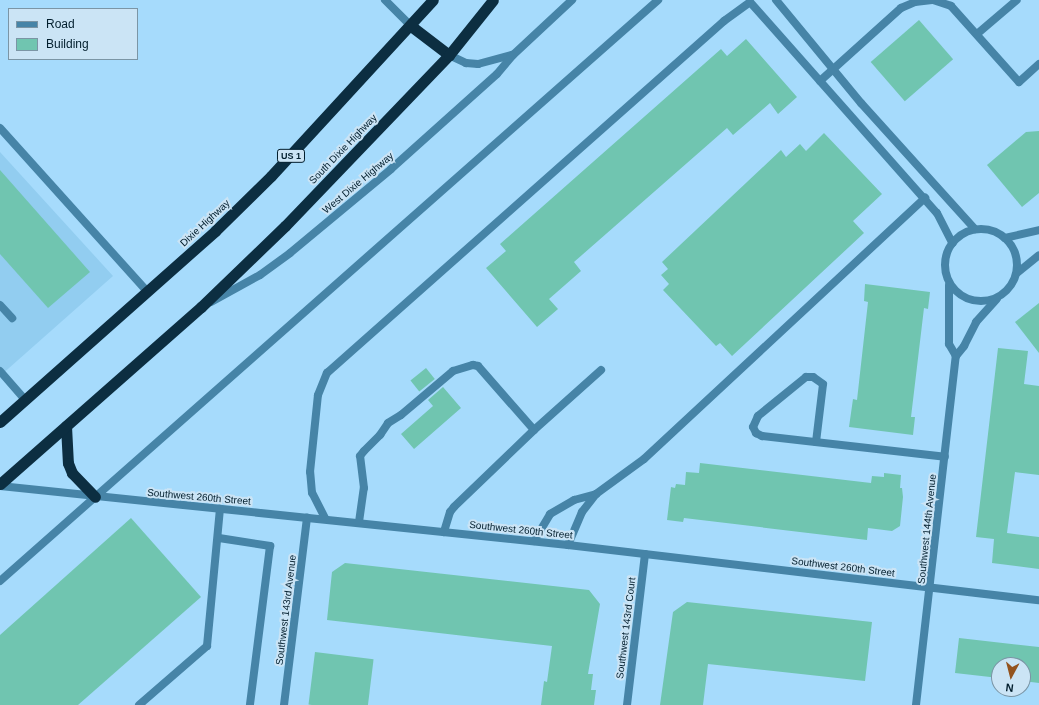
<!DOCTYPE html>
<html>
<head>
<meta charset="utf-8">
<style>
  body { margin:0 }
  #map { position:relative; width:1039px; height:705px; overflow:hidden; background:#a6dbfc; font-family:Arial,sans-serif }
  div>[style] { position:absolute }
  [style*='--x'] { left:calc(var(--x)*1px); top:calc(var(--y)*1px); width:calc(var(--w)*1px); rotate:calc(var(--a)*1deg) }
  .built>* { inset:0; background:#92cdf0 }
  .building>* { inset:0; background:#70c5b0; transform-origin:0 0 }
  .service>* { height:8px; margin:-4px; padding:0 4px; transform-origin:4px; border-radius:4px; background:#4684a7 }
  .minor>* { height:8px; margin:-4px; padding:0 4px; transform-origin:4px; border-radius:4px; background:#4684a7 }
  .minor>.ring { margin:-4px; padding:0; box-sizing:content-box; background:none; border:8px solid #4684a7; border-radius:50% }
  .tertiary>* { height:8px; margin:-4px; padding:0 4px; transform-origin:4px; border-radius:4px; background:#4684a7 }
  .trunk>* { height:11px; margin:-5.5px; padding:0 5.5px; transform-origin:5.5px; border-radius:5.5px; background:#0c2e41 }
  span { translate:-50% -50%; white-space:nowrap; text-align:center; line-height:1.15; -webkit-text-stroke:4px #cbe4f5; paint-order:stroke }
  .shield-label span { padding:1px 3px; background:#cbe4f5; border:1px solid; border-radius:3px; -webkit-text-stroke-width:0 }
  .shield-label { font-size:9px; color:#021e2d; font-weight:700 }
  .street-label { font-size:10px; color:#021e2d }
  .legend { position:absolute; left:8px; top:8px; width:130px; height:52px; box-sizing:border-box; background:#cbe4f5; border:1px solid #7b95a5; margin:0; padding:5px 7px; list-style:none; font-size:12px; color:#021e2d }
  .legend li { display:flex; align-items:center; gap:8px; height:20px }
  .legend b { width:20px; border:1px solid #7b95a5 }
  .north { position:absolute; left:991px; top:657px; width:40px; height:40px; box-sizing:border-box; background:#cbe4f5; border:1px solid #7b95a5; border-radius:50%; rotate:187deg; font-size:11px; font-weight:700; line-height:16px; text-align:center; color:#021e2d }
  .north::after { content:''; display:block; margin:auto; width:14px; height:18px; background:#93531e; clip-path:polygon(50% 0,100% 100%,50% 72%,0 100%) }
</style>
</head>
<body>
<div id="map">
  <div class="built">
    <i style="clip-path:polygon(0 152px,113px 276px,0 376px)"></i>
  </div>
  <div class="building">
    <i style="left:919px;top:20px;width:52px;height:64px;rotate:49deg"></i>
    <i style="clip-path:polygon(746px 39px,797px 97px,778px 114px,770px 103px,733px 135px,727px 128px,574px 262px,581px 271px,549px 299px,558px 309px,537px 327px,486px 268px,506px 251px,500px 244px,721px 49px,727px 56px)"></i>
    <i style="clip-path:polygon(1039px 131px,1039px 193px,1022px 207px,987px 165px,1026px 132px)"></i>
    <i style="clip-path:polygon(824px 133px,882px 194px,853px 221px,864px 233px,732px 356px,720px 343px,716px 346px,663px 290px,669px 284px,661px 275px,668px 269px,662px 262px,781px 150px,786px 157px,800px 144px,806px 151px)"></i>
    <i style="clip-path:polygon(0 170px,90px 272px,48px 308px,0 254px)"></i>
    <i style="clip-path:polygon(865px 284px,930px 292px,928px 309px,924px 308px,911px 417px,915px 417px,913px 435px,849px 427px,853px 399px,857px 400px,868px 302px,864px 301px)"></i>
    <i style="clip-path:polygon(1039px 303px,1039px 353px,1015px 322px)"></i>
    <i style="clip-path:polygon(998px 348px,1028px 351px,1024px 384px,1039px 386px,1039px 475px,1015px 472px,1007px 533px,1039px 537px,1039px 569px,992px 563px,994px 539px,976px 537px)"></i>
    <i style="left:426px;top:368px;width:14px;height:20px;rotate:51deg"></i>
    <i style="clip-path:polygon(443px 387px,461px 408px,414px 449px,401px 434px,433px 406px,428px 400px)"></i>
    <i style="clip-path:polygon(700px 463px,871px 483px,872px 476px,884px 477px,884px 473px,901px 475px,900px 488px,902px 488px,903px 497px,900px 526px,892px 531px,868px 528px,867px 540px,684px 518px,683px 522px,667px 520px,671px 487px,675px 488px,676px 484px,685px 485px,686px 472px,699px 473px)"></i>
    <i style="clip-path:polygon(131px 518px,201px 597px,78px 705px,0 705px,0 635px)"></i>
    <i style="clip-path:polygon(345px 563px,589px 590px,600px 604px,588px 674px,593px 674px,591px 690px,596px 690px,594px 705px,541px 705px,544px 681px,547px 682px,552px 646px,327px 620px,332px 572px)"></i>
    <i style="clip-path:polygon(687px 602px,872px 622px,865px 681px,708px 664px,703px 705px,660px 705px,673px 612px)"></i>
    <i style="clip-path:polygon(959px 638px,1039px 647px,1039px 683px,1023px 681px,1023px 665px,999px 665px,999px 678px,955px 673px)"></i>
    <i style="left:315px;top:652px;width:59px;height:53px;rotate:7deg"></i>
  </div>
  <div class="service">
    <i style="--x:776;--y:0;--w:134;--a:50.5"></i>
    <i style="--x:861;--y:103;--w:170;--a:47.9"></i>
    <i style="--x:933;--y:0;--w:19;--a:18"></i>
    <i style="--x:951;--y:6;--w:102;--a:48.2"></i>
    <i style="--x:1019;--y:82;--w:27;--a:-42"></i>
    <i style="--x:977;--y:34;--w:52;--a:-40.4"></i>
    <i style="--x:820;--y:81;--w:109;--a:-42"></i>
    <i style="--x:901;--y:8;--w:15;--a:-23"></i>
    <i style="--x:915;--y:2;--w:17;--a:-7"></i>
    <i style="--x:0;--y:305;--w:18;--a:47"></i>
    <i style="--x:0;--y:371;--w:38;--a:49"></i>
    <i style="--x:534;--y:430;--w:90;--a:-41.8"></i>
    <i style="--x:816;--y:442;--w:58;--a:-83.1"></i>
    <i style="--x:823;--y:384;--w:12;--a:-145"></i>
    <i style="--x:813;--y:377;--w:7;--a:180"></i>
    <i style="--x:806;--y:377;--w:62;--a:140.9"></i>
    <i style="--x:758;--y:416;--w:12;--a:114"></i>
    <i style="--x:753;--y:427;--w:7;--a:63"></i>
    <i style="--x:756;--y:433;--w:7;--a:27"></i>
    <i style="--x:762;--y:436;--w:184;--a:6.5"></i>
    <i style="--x:325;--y:518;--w:28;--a:-117"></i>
    <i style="--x:312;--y:493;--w:21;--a:-95"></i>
    <i style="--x:310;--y:472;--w:77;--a:-84.1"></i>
    <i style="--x:318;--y:395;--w:24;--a:-68"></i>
    <i style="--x:327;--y:373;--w:531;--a:-41.56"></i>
    <i style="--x:724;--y:21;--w:32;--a:-36"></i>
    <i style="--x:750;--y:2;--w:282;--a:48.5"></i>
    <i style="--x:937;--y:213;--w:34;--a:63"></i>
    <i style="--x:359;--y:522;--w:34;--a:-82"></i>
    <i style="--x:364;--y:488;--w:32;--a:-97"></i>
    <i style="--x:360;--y:456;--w:6;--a:-51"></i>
    <i style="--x:364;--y:451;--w:23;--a:-45"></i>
    <i style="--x:380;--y:435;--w:14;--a:-56"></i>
    <i style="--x:388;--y:423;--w:15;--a:-32"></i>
    <i style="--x:401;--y:415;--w:68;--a:-40.2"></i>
    <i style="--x:453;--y:371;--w:21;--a:-17"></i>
    <i style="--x:473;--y:365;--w:5;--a:11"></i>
    <i style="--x:478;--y:366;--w:85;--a:48.8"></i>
    <i style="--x:534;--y:430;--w:111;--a:136.1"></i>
    <i style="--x:454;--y:507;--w:6;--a:129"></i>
    <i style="--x:450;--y:512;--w:21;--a:107"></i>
    <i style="--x:219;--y:538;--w:52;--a:8.9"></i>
    <i style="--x:270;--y:546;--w:160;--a:97.2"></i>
    <i style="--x:534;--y:541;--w:31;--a:-59"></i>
    <i style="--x:550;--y:514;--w:28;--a:-30"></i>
    <i style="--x:574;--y:500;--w:23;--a:-15"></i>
    <i style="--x:568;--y:545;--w:36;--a:-67"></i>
    <i style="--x:582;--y:512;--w:23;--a:-52"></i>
    <i style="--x:596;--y:494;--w:59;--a:-36.1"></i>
    <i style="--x:644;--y:459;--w:384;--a:-42.9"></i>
    <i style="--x:0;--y:581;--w:878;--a:-41.44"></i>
    <i style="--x:139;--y:705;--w:90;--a:-40.9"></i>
    <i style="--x:207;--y:646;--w:138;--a:-84.6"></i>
  </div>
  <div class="minor">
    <i style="--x:385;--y:0;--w:37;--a:45"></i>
    <i style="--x:0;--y:128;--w:219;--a:48"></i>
    <i class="ring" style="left:945px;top:229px;width:64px;height:64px"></i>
    <i style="--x:1005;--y:238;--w:35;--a:-13"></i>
    <i style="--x:1017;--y:273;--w:28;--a:-39"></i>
    <i style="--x:956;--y:356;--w:13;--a:-51"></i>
    <i style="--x:964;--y:346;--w:27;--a:-63"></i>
    <i style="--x:976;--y:322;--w:31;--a:-48"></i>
    <i style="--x:284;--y:705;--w:189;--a:-83"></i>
    <i style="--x:627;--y:705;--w:152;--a:-83.2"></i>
    <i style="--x:916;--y:705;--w:351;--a:-83.5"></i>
    <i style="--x:956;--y:356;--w:14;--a:-120"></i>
    <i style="--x:949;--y:344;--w:59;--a:-90"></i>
  </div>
  <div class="tertiary">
    <i style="--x:449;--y:55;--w:19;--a:25"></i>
    <i style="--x:466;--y:63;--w:12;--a:5"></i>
    <i style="--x:478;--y:64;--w:35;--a:-15"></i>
    <i style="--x:211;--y:302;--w:56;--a:-28.9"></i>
    <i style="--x:260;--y:275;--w:37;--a:-36"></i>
    <i style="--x:290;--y:253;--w:131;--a:-39.7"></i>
    <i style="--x:391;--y:169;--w:142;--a:-41.9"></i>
    <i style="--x:497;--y:74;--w:25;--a:-50"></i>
    <i style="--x:513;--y:55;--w:81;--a:-43"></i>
    <i style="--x:0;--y:486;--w:571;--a:5.93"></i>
    <i style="--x:568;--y:545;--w:474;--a:6.7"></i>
  </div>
  <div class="trunk">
    <i style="--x:411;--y:26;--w:48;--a:37.3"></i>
    <i style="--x:0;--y:422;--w:288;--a:-41.6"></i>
    <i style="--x:215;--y:231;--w:78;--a:-44.5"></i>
    <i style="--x:271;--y:176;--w:239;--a:-47.4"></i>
    <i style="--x:66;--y:426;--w:37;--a:87"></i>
    <i style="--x:68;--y:463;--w:11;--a:68"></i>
    <i style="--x:72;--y:473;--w:33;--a:46"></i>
    <i style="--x:0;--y:484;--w:268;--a:-41.4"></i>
    <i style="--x:201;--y:307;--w:117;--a:-44"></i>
    <i style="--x:285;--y:226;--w:237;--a:-46.2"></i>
    <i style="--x:449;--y:55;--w:70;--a:-51.3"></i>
  </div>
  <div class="shield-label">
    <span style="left:291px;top:156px">US 1</span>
  </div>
  <div class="street-label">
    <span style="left:343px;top:149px;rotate:-46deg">South Dixie Highway</span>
    <span style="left:358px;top:183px;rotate:-40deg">West Dixie Highway</span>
    <span style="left:205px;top:223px;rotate:-43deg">Dixie Highway</span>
    <span style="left:199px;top:497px;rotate:5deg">Southwest 260th Street</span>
    <span style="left:927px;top:529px;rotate:-84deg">Southwest 144th Avenue</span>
    <span style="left:521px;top:530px;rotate:6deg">Southwest 260th Street</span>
    <span style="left:843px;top:567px;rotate:7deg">Southwest 260th Street</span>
    <span style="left:286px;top:610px;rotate:-83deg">Southwest 143rd Avenue</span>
    <span style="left:626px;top:628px;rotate:-83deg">Southwest 143rd Court</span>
  </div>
  <ul class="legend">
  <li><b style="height:5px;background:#4684a7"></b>Road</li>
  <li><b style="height:11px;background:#70c5b0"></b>Building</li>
  </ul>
  <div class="north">N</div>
</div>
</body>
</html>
